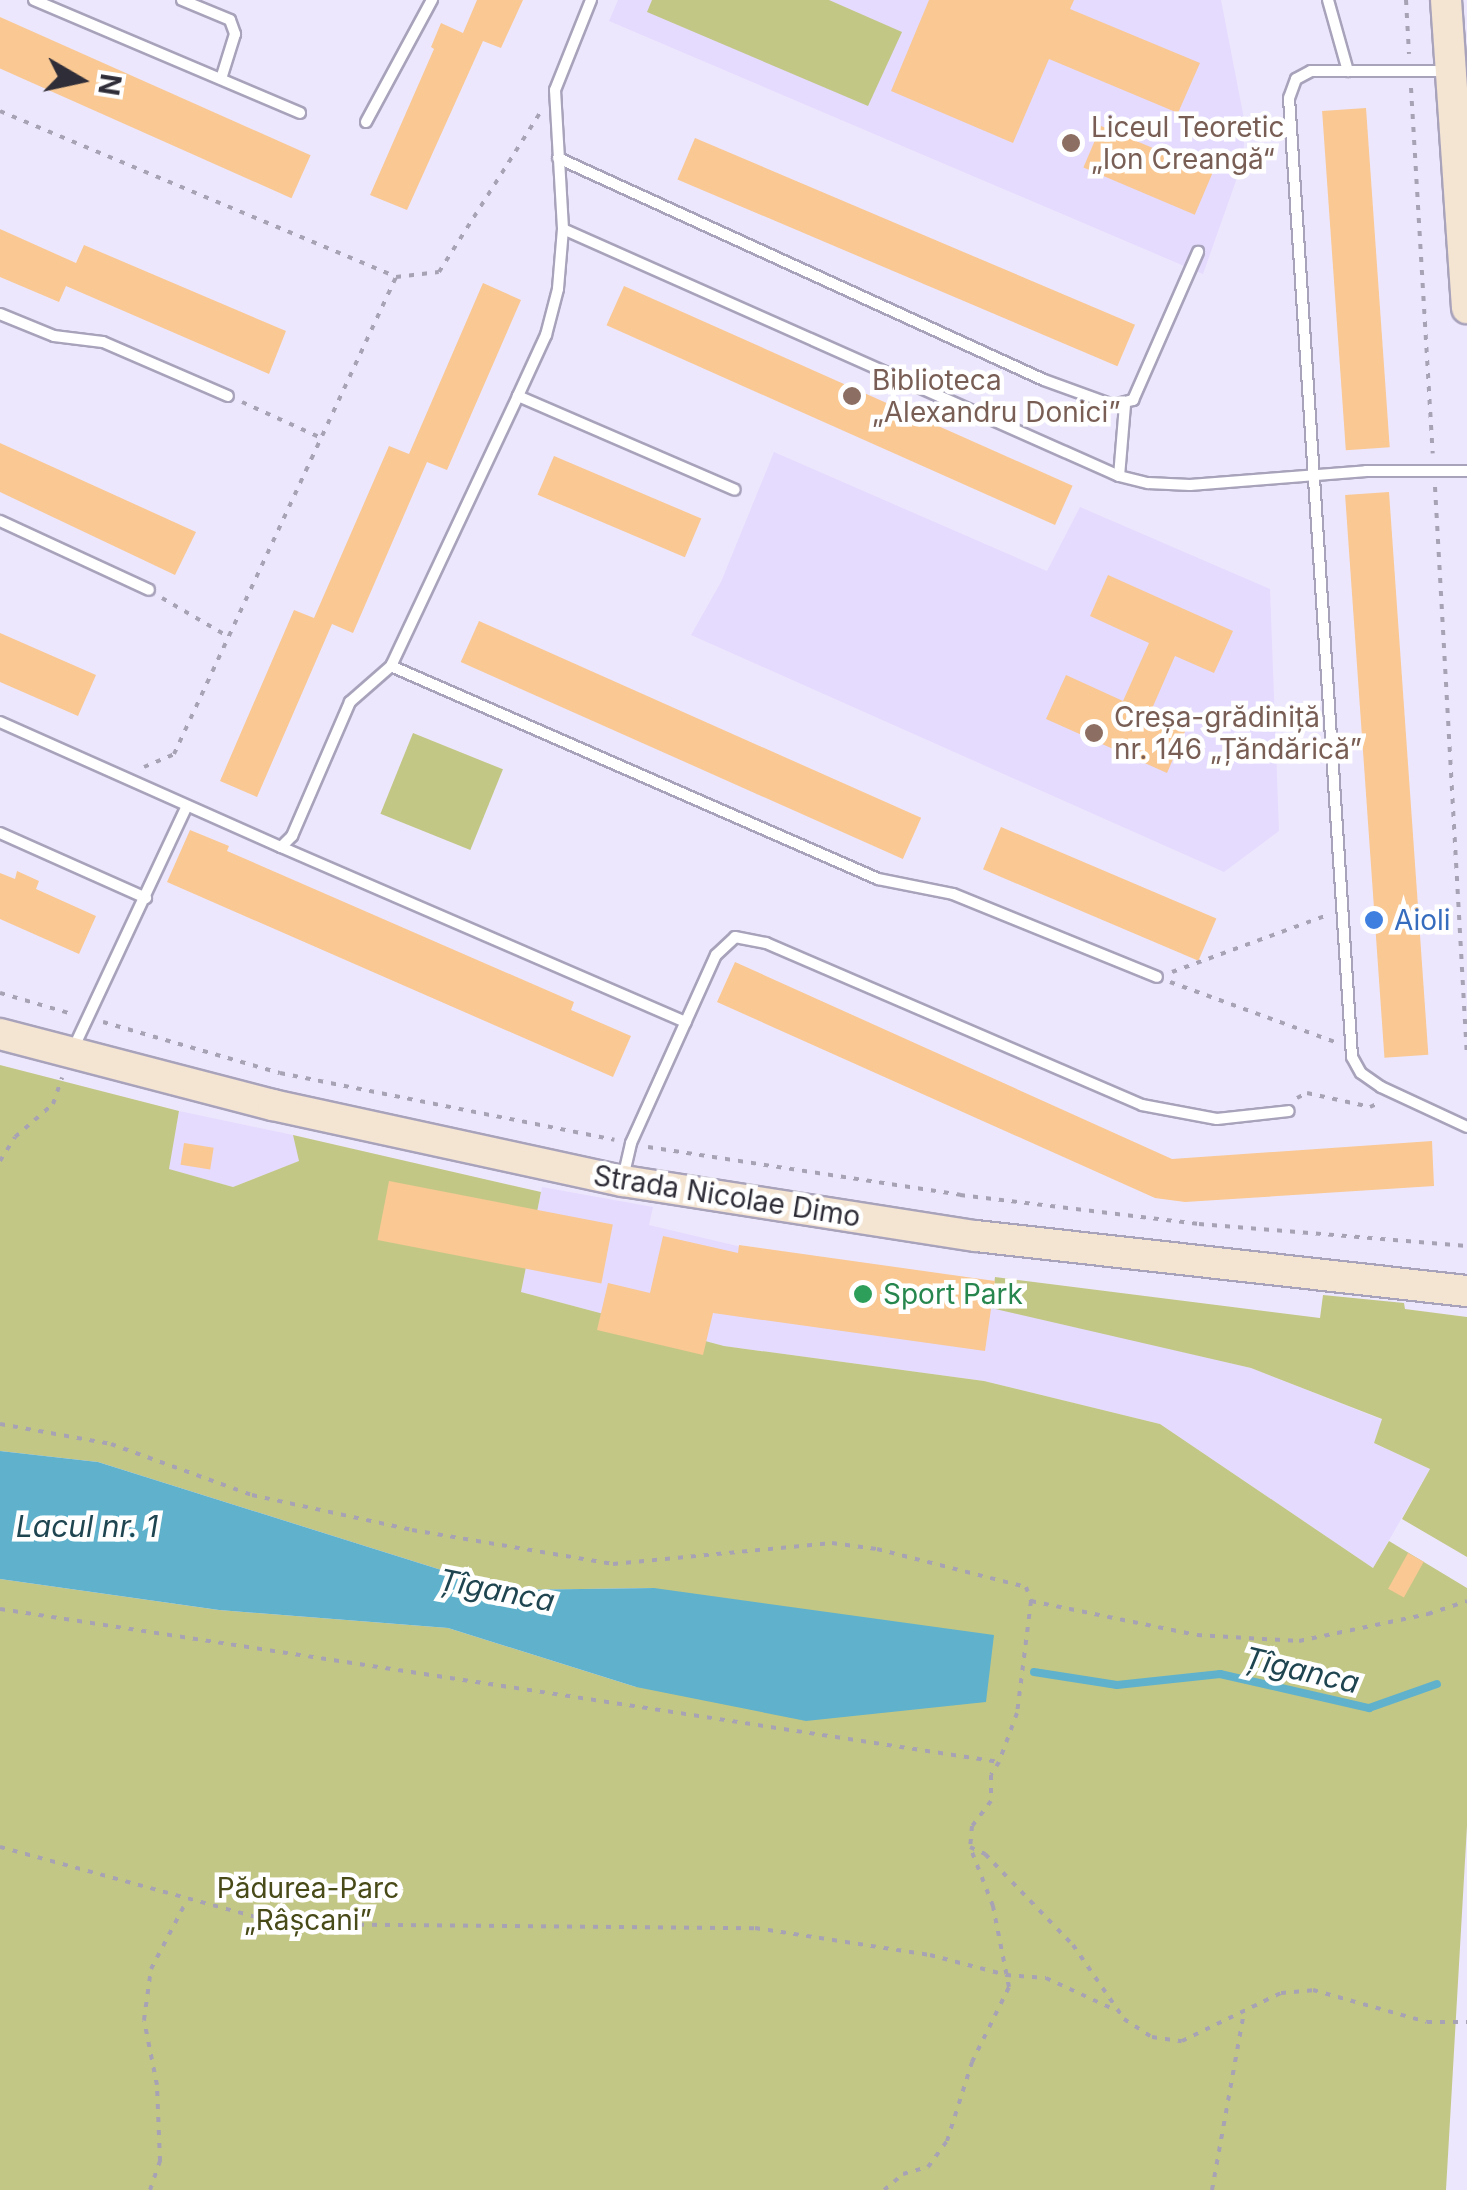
<!DOCTYPE html>
<html>
<head>
<meta charset="utf-8">
<style>
  body { margin:0 }
  #map { position:relative; width:1467px; height:2190px; overflow:hidden; background:#ede7fd; font-family:Inter,sans-serif }
  div>[style] { position:absolute }
  [style*='--x'] { left:calc(var(--x)*1px); top:calc(var(--y)*1px); width:calc(var(--w)*1px); rotate:calc(var(--a)*1deg) }
  .built>* { inset:0; background:#e5dbfe }
  .green>* { inset:0; background:#c3c786; transform-origin:0 0 }
  .water>* { inset:0; background:#60b2cc }
  .stream>* { height:8px; margin:-4px; padding:0 4px; transform-origin:4px; border-radius:4px; background:#60b2cc }
  .building>* { inset:0; background:#f9c893; transform-origin:0 0 }
  .path>* { height:4px; margin-top:-2px; transform-origin:0; background:repeating-linear-gradient(90deg,#a7a2b4 0 5px,transparent 0 13px) }
  .roads { filter:drop-shadow(2px 0 #a8a2bb) drop-shadow(-2px 0 #a8a2bb) drop-shadow(0 2px #a8a2bb) drop-shadow(0 -2px #a8a2bb) }
  .lane>* { height:10px; margin:-5px; padding:0 5px; transform-origin:5px; border-radius:5px; background:#fff }
  .secondary>* { height:30px; margin:-15px; padding:0 15px; transform-origin:15px; border-radius:15px; background:#f4e4d2 }
  .dots>* { width:28px; height:28px; translate:-50% -50%; box-sizing:border-box; border:5px solid #fff; border-radius:50% }
  span { translate:-50% -50%; white-space:nowrap; text-align:center; line-height:1.15; -webkit-text-stroke:9px #fff; paint-order:stroke }
  .education-label { font-size:28px; color:#785e54 }
  .left { translate:0 -50%; text-align:left }
  .shop-label { font-size:28px; color:#366cbe }
  .street-label { font-size:28px; color:#2f2d37 }
  .leisure-label { font-size:28px; color:#27864d }
  .park-label { font-size:28px; color:#484a18 }
  .water-label { font-size:30px; color:#1f4551; font-style:italic }
  .north { position:absolute; left:30px; top:30px; width:100px; height:100px; -webkit-text-stroke:8px #fff; paint-order:stroke; rotate:99deg; font-size:28px; font-weight:700; line-height:40px; text-align:center; color:#2f2d37 }
  .north::after { content:''; display:block; margin:auto; width:35px; height:45px; background:#2f2d37; clip-path:polygon(50% 0,100% 100%,50% 72%,0 100%) }
</style>
</head>
<body>
<div id="map">
  <div class="built">
    <i style="clip-path:polygon(618px 0,1221px 0,1245px 124px,1243px 161px,1203px 274px,609px 21px)"></i>
    <i style="clip-path:polygon(774px 452px,1047px 571px,1080px 507px,1270px 589px,1279px 831px,1224px 872px,691px 635px,721px 582px)"></i>
    <i style="clip-path:polygon(179px 1111px,293px 1135px,300px 1161px,233px 1187px,168px 1169px)"></i>
    <i style="clip-path:polygon(542px 1187px,653px 1207px,649px 1225px,1251px 1368px,1383px 1420px,1374px 1443px,1430px 1469px,1373px 1568px,1160px 1424px,984px 1381px,724px 1346px,521px 1292px)"></i>
  </div>
  <div class="green">
    <i style="clip-path:polygon(652px 0,829px 0,902px 32px,868px 106px,647px 12px)"></i>
    <i style="left:413px;top:733px;width:97px;height:87px;rotate:22deg"></i>
    <i style="clip-path:polygon(0 1065px,179px 1111px,169px 1169px,233px 1187px,299px 1161px,293px 1135px,541px 1192px,521px 1292px,724px 1346px,984px 1381px,1160px 1424px,1373px 1568px,1389px 1541px,1467px 1588px,1467px 1826px,1446px 2190px,0 2190px,0 1579px,219px 1610px,448px 1628px,636px 1687px,654px 1588px,505px 1590px,98px 1462px,0 1451px)"></i>
    <i style="clip-path:polygon(995px 1277px,1320px 1318px,1323px 1295px,1404px 1303px,1405px 1309px,1467px 1317px,1467px 1557px,1402px 1519px,1430px 1469px,1374px 1443px,1382px 1419px,1251px 1368px,991px 1308px)"></i>
  </div>
  <div class="water">
    <i style="clip-path:polygon(0 1451px,98px 1462px,505px 1590px,654px 1588px,994px 1635px,986px 1702px,806px 1721px,636px 1687px,448px 1628px,219px 1610px,0 1579px)"></i>
  </div>
  <div class="stream">
    <i style="--x:1034;--y:1672;--w:84;--a:8.9"></i>
    <i style="--x:1117;--y:1685;--w:104;--a:-6.1"></i>
    <i style="--x:1220;--y:1674;--w:153;--a:12.9"></i>
    <i style="--x:1369;--y:1708;--w:72;--a:-19.4"></i>
  </div>
  <div class="building">
    <i style="clip-path:polygon(477px 0,523px 0,501px 48px,483px 41px,407px 210px,370px 195px,434px 49px,431px 47px,441px 23px,463px 33px)"></i>
    <i style="clip-path:polygon(929px 0,1074px 0,1070px 9px,1200px 63px,1178px 113px,1049px 59px,1013px 143px,891px 91px)"></i>
    <i style="left:0;top:17px;width:340px;height:47px;rotate:24deg"></i>
    <i style="left:1366px;top:108px;width:340px;height:44px;rotate:86deg"></i>
    <i style="left:1101px;top:126px;width:121px;height:45px;rotate:23deg"></i>
    <i style="left:695px;top:138px;width:478px;height:45px;rotate:23deg"></i>
    <i style="clip-path:polygon(0 229px,76px 263px,84px 245px,286px 331px,269px 374px,66px 286px,59px 302px,0 277px)"></i>
    <i style="clip-path:polygon(483px 283px,521px 300px,447px 470px,427px 462px,353px 633px,332px 624px,257px 797px,220px 781px,294px 610px,314px 618px,389px 446px,409px 454px)"></i>
    <i style="left:624px;top:286px;width:491px;height:43px;rotate:24deg"></i>
    <i style="clip-path:polygon(0 443px,196px 532px,175px 575px,0 492px)"></i>
    <i style="left:554px;top:456px;width:160px;height:42px;rotate:23deg"></i>
    <i style="left:1389px;top:492px;width:564px;height:44px;rotate:86deg"></i>
    <i style="clip-path:polygon(1108px 575px,1233px 631px,1214px 673px,1175px 656px,1151px 711px,1187px 727px,1167px 773px,1046px 719px,1066px 675px,1123px 701px,1149px 643px,1090px 616px)"></i>
    <i style="left:479px;top:621px;width:484px;height:45px;rotate:24deg"></i>
    <i style="clip-path:polygon(0 633px,96px 675px,78px 716px,0 682px)"></i>
    <i style="left:1001px;top:827px;width:234px;height:46px;rotate:23deg"></i>
    <i style="clip-path:polygon(190px 830px,229px 846px,227px 851px,574px 1002px,571px 1010px,631px 1036px,613px 1077px,167px 882px)"></i>
    <i style="clip-path:polygon(17px 871px,39px 881px,36px 889px,96px 916px,79px 954px,0 919px,0 873px,15px 879px)"></i>
    <i style="clip-path:polygon(735px 962px,1172px 1159px,1432px 1141px,1434px 1186px,1185px 1202px,1155px 1198px,717px 1002px)"></i>
    <i style="left:184px;top:1143px;width:30px;height:22px;rotate:9deg"></i>
    <i style="left:389px;top:1181px;width:228px;height:60px;rotate:11deg"></i>
    <i style="clip-path:polygon(663px 1236px,738px 1253px,739px 1245px,995px 1281px,985px 1351px,713px 1313px,703px 1355px,597px 1330px,608px 1283px,650px 1293px)"></i>
    <i style="left:1408px;top:1553px;width:18px;height:41px;rotate:29deg"></i>
  </div>
  <div class="path">
    <i style="--x:1406;--y:0;--w:54;--a:86.8"></i>
    <i style="--x:1411;--y:88;--w:366;--a:86.6"></i>
    <i style="--x:0;--y:111;--w:429;--a:22.7"></i>
    <i style="--x:242;--y:402;--w:85;--a:24.4"></i>
    <i style="--x:1435;--y:487;--w:571;--a:86.79"></i>
    <i style="--x:162;--y:598;--w:75;--a:30.3"></i>
    <i style="--x:144;--y:767;--w:33;--a:-23"></i>
    <i style="--x:174;--y:754;--w:526;--a:-65.04"></i>
    <i style="--x:396;--y:277;--w:43;--a:-6.6"></i>
    <i style="--x:439;--y:272;--w:188;--a:-57.6"></i>
    <i style="--x:1172;--y:972;--w:166;--a:-20.1"></i>
    <i style="--x:1170;--y:982;--w:176;--a:20"></i>
    <i style="--x:0;--y:993;--w:72;--a:16.2"></i>
    <i style="--x:103;--y:1022;--w:184;--a:16.1"></i>
    <i style="--x:280;--y:1073;--w:341;--a:11.3"></i>
    <i style="--x:1297;--y:1098;--w:11;--a:-27"></i>
    <i style="--x:1307;--y:1093;--w:65;--a:12.5"></i>
    <i style="--x:1370;--y:1107;--w:10;--a:-24"></i>
    <i style="--x:648;--y:1147;--w:316;--a:8.7"></i>
    <i style="--x:960;--y:1195;--w:241;--a:6.9"></i>
    <i style="--x:1199;--y:1224;--w:269;--a:4.7"></i>
    <i style="--x:0;--y:1161;--w:28;--a:-58"></i>
    <i style="--x:15;--y:1137;--w:50;--a:-41"></i>
    <i style="--x:53;--y:1104;--w:28;--a:-71"></i>
    <i style="--x:0;--y:1424;--w:113;--a:10.2"></i>
    <i style="--x:111;--y:1444;--w:150;--a:19.9"></i>
    <i style="--x:252;--y:1495;--w:164;--a:12.3"></i>
    <i style="--x:412;--y:1530;--w:204;--a:9.6"></i>
    <i style="--x:613;--y:1564;--w:220;--a:-5.5"></i>
    <i style="--x:832;--y:1543;--w:45;--a:7.6"></i>
    <i style="--x:877;--y:1549;--w:154;--a:14.3"></i>
    <i style="--x:1026;--y:1587;--w:15;--a:70"></i>
    <i style="--x:1031;--y:1601;--w:113;--a:97.1"></i>
    <i style="--x:1017;--y:1713;--w:52;--a:110.2"></i>
    <i style="--x:1031;--y:1601;--w:169;--a:11.6"></i>
    <i style="--x:1197;--y:1635;--w:102;--a:3.4"></i>
    <i style="--x:1299;--y:1641;--w:132;--a:-11.8"></i>
    <i style="--x:1428;--y:1614;--w:41;--a:-18.4"></i>
    <i style="--x:0;--y:1609;--w:1011;--a:8.71"></i>
    <i style="--x:999;--y:1762;--w:15;--a:122"></i>
    <i style="--x:991;--y:1775;--w:26;--a:90"></i>
    <i style="--x:991;--y:1801;--w:31;--a:127"></i>
    <i style="--x:972;--y:1826;--w:21;--a:95"></i>
    <i style="--x:970;--y:1847;--w:17;--a:25"></i>
    <i style="--x:985;--y:1854;--w:127;--a:46"></i>
    <i style="--x:1073;--y:1945;--w:90;--a:55.4"></i>
    <i style="--x:1124;--y:2019;--w:33;--a:33"></i>
    <i style="--x:1152;--y:2037;--w:30;--a:8"></i>
    <i style="--x:1182;--y:2041;--w:110;--a:-25.9"></i>
    <i style="--x:1281;--y:1993;--w:32;--a:-5"></i>
    <i style="--x:1313;--y:1990;--w:118;--a:15.7"></i>
    <i style="--x:1427;--y:2022;--w:40;--a:0"></i>
    <i style="--x:0;--y:1847;--w:291;--a:15.3"></i>
    <i style="--x:281;--y:1924;--w:474;--a:0.5"></i>
    <i style="--x:755;--y:1928;--w:177;--a:8.8"></i>
    <i style="--x:930;--y:1955;--w:79;--a:14.7"></i>
    <i style="--x:1006;--y:1975;--w:40;--a:4.3"></i>
    <i style="--x:1046;--y:1978;--w:74;--a:24.8"></i>
    <i style="--x:150;--y:2190;--w:31;--a:-71"></i>
    <i style="--x:160;--y:2161;--w:76;--a:-92.3"></i>
    <i style="--x:157;--y:2085;--w:66;--a:-101.3"></i>
    <i style="--x:144;--y:2020;--w:51;--a:-82.2"></i>
    <i style="--x:151;--y:1969;--w:76;--a:-62.4"></i>
    <i style="--x:884;--y:2190;--w:25;--a:-40"></i>
    <i style="--x:903;--y:2174;--w:26;--a:-16"></i>
    <i style="--x:928;--y:2167;--w:32;--a:-54"></i>
    <i style="--x:947;--y:2141;--w:83;--a:-72.4"></i>
    <i style="--x:972;--y:2062;--w:84;--a:-63.7"></i>
    <i style="--x:1009;--y:1987;--w:83;--a:-101.2"></i>
    <i style="--x:993;--y:1906;--w:63;--a:-111.3"></i>
    <i style="--x:1212;--y:2190;--w:180;--a:-79.8"></i>
  </div>
  <div class="roads">
    <div class="lane">
      <i style="--x:34;--y:0;--w:289;--a:23"></i>
      <i style="--x:182;--y:0;--w:52;--a:22.6"></i>
      <i style="--x:230;--y:20;--w:15;--a:70"></i>
      <i style="--x:235;--y:34;--w:47;--a:107.3"></i>
      <i style="--x:591;--y:0;--w:97;--a:111.8"></i>
      <i style="--x:555;--y:90;--w:139;--a:86.7"></i>
      <i style="--x:563;--y:229;--w:60;--a:94.8"></i>
      <i style="--x:558;--y:289;--w:48;--a:104.6"></i>
      <i style="--x:546;--y:335;--w:67;--a:114.7"></i>
      <i style="--x:518;--y:396;--w:236;--a:23.4"></i>
      <i style="--x:1328;--y:0;--w:74;--a:74.3"></i>
      <i style="--x:1348;--y:71;--w:101;--a:0"></i>
      <i style="--x:1348;--y:71;--w:37;--a:180"></i>
      <i style="--x:1311;--y:71;--w:17;--a:152"></i>
      <i style="--x:1296;--y:79;--w:20;--a:110"></i>
      <i style="--x:1289;--y:98;--w:961;--a:86.24"></i>
      <i style="--x:1352;--y:1057;--w:18;--a:61"></i>
      <i style="--x:1361;--y:1073;--w:24;--a:35"></i>
      <i style="--x:1381;--y:1087;--w:95;--a:24.9"></i>
      <i style="--x:366;--y:122;--w:139;--a:-61.6"></i>
      <i style="--x:558;--y:158;--w:534;--a:24.55"></i>
      <i style="--x:1044;--y:380;--w:73;--a:19.9"></i>
      <i style="--x:1113;--y:405;--w:21;--a:-14"></i>
      <i style="--x:1133;--y:400;--w:162;--a:-66.3"></i>
      <i style="--x:563;--y:229;--w:608;--a:23.95"></i>
      <i style="--x:0;--y:314;--w:58;--a:22.2"></i>
      <i style="--x:54;--y:336;--w:49;--a:7"></i>
      <i style="--x:103;--y:342;--w:136;--a:23.4"></i>
      <i style="--x:1125;--y:405;--w:71;--a:94.8"></i>
      <i style="--x:1119;--y:476;--w:30;--a:14"></i>
      <i style="--x:1148;--y:483;--w:42;--a:2.7"></i>
      <i style="--x:1190;--y:485;--w:177;--a:-4.5"></i>
      <i style="--x:1366;--y:471;--w:101;--a:0"></i>
      <i style="--x:0;--y:521;--w:164;--a:24.8"></i>
      <i style="--x:391;--y:666;--w:532;--a:23.62"></i>
      <i style="--x:878;--y:879;--w:76;--a:11.3"></i>
      <i style="--x:953;--y:894;--w:220;--a:22.1"></i>
      <i style="--x:0;--y:722;--w:308;--a:24"></i>
      <i style="--x:281;--y:847;--w:16;--a:-45"></i>
      <i style="--x:292;--y:836;--w:146;--a:-66.6"></i>
      <i style="--x:350;--y:702;--w:55;--a:-41.3"></i>
      <i style="--x:391;--y:666;--w:298;--a:-64.8"></i>
      <i style="--x:0;--y:833;--w:160;--a:24"></i>
      <i style="--x:281;--y:847;--w:441;--a:23.4"></i>
      <i style="--x:73;--y:1049;--w:268;--a:-64.9"></i>
      <i style="--x:623;--y:1178;--w:36;--a:-77"></i>
      <i style="--x:631;--y:1143;--w:206;--a:-65.7"></i>
      <i style="--x:716;--y:955;--w:26;--a:-43"></i>
      <i style="--x:735;--y:937;--w:32;--a:11"></i>
      <i style="--x:766;--y:943;--w:409;--a:23.3"></i>
      <i style="--x:1142;--y:1105;--w:76;--a:10.6"></i>
      <i style="--x:1217;--y:1119;--w:72;--a:-6.3"></i>
    </div>
    <div class="secondary">
      <i style="--x:1446;--y:0;--w:309;--a:86.1"></i>
      <i style="--x:0;--y:1034;--w:282;--a:14.6"></i>
      <i style="--x:273;--y:1105;--w:358;--a:12.3"></i>
      <i style="--x:623;--y:1181;--w:357;--a:8.9"></i>
      <i style="--x:976;--y:1236;--w:494;--a:6.4"></i>
    </div>
  </div>
  <div class="dots">
    <i style="left:1071px;top:143px;background:#8d6e63"></i>
    <i style="left:852px;top:396px;background:#8d6e63"></i>
    <i style="left:1094px;top:733px;background:#8d6e63"></i>
    <i style="left:1374px;top:920px;background:#3f7fe0"></i>
    <i style="left:863px;top:1294px;background:#2e9e5b"></i>
  </div>
  <div class="education-label">
    <span class="left" style="left:1091px;top:143px">Liceul Teoretic<br>„Ion Creangă“</span>
    <span class="left" style="left:872px;top:396px">Biblioteca<br>„Alexandru Donici”</span>
    <span class="left" style="left:1114px;top:733px">Creșa-grădiniță<br>nr. 146 „Țăndărică”</span>
  </div>
  <div class="shop-label">
    <span class="left" style="left:1394px;top:920px">Aioli</span>
  </div>
  <div class="street-label">
    <span style="left:727px;top:1196px;rotate:9deg">Strada Nicolae Dimo</span>
  </div>
  <div class="leisure-label">
    <span class="left" style="left:883px;top:1294px">Sport Park</span>
  </div>
  <div class="park-label">
    <span style="left:308px;top:1904px">Pădurea-Parc<br>„Râșcani”</span>
  </div>
  <div class="water-label">
    <span style="left:87px;top:1526px">Lacul nr. 1</span>
    <span style="left:497px;top:1590px;rotate:11deg">Țîganca</span>
    <span style="left:1302px;top:1670px;rotate:13deg">Țîganca</span>
  </div>
  <div class="north">N</div>
</div>
</body>
</html>
